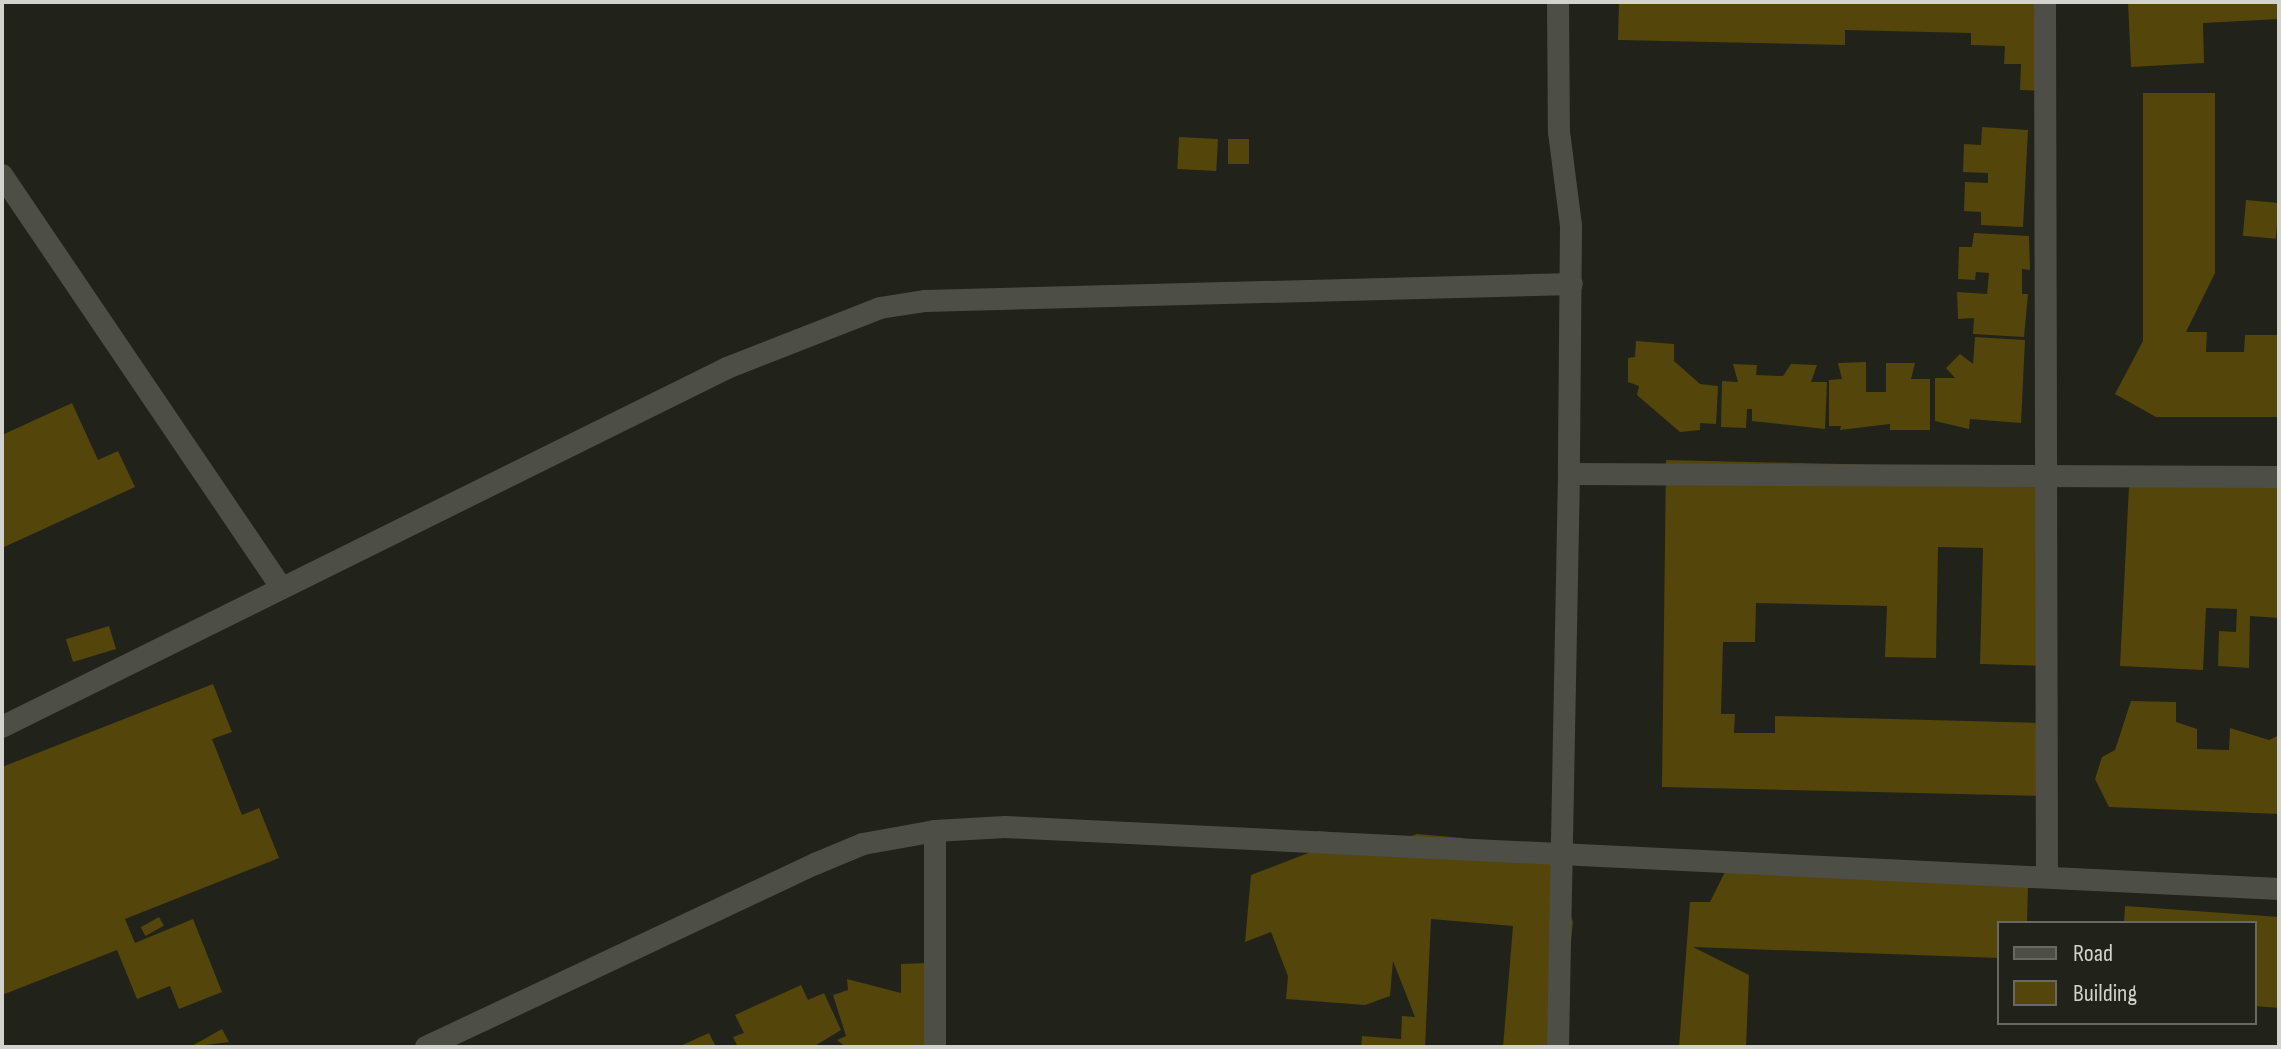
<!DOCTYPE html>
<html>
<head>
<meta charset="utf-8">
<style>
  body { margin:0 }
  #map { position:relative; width:2281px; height:1049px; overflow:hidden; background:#21221a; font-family:"Sofia Sans Condensed",sans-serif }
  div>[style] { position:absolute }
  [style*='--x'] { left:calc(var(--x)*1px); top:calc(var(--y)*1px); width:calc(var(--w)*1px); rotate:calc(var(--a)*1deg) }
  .building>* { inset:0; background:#54450b; transform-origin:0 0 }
  .minor>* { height:22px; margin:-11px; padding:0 11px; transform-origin:11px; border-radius:11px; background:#4d4e46 }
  span { translate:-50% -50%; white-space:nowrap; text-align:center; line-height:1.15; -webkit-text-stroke:7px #21221a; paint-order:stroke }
  .frame { position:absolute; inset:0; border:4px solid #d2d3ce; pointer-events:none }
  .legend { position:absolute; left:1997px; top:921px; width:260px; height:104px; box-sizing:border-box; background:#21221a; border:2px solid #686962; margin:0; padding:10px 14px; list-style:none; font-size:24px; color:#d2d3ce }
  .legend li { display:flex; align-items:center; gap:16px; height:40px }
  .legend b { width:40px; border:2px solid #686962 }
</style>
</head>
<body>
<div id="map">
  <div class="building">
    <i style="clip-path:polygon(1619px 2px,2051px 2px,2049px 91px,2020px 90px,2021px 64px,2004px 64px,2005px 46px,1971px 45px,1971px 33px,1845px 30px,1845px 45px,1618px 40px)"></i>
    <i style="clip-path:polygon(2128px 2px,2279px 2px,2279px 19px,2203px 23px,2204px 63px,2131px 67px)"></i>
    <i style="clip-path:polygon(2143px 93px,2215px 93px,2215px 273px,2186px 332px,2207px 332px,2206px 352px,2244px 352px,2245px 335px,2279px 335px,2279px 417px,2156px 417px,2115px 394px,2143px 341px)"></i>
    <i style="clip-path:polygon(1982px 127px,2028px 130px,2023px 227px,1981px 225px,1981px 212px,1964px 211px,1965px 182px,1988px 183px,1988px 173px,1963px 172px,1964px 144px,1981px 145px)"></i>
    <i style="left:1179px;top:137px;width:39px;height:32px;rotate:3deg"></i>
    <i style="left:1228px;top:139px;width:21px;height:25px"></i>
    <i style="left:2246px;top:200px;width:33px;height:36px;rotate:5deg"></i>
    <i style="clip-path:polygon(1974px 233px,2029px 236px,2030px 270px,2022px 269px,2022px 294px,2028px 294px,2024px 337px,1973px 334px,1974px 318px,1958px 319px,1957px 292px,1987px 294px,1989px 273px,1976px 272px,1975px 280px,1958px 279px,1959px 247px,1972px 247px)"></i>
    <i style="clip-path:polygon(1975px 337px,2025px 340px,2021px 423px,1970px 419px,1969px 429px,1935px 421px,1935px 378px,1955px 378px,1946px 368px,1960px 354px,1973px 364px)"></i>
    <i style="clip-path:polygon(1636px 341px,1674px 344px,1674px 361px,1700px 384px,1718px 386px,1716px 424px,1700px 423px,1700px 430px,1680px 432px,1637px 395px,1639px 386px,1628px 382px,1628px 358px,1635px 357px)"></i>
    <i style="clip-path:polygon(1866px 362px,1866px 392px,1886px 392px,1886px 363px,1915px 363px,1911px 379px,1930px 379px,1930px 430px,1890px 430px,1890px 424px,1840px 430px,1841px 426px,1829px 426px,1829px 380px,1842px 379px,1838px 363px)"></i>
    <i style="clip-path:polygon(1733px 364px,1757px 365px,1756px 375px,1783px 376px,1791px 364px,1817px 365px,1811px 382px,1827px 382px,1825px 429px,1752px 421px,1752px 409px,1747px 409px,1746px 428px,1721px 427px,1722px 381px,1738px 382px)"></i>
    <i style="clip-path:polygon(72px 403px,98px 460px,118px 451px,135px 487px,2px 548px,2px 435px)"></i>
    <i style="clip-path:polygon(1666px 460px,2054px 469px,2050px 666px,1980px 664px,1983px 548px,1938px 547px,1936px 658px,1885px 657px,1887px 606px,1756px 603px,1755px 642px,1723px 642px,1721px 714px,1735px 714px,1734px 733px,1775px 733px,1775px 716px,2042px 723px,2040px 796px,1662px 787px)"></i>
    <i style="clip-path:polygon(2130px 466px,2279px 473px,2279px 618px,2250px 616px,2249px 668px,2218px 666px,2219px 631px,2236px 632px,2237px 609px,2206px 608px,2203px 670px,2120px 666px)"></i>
    <i style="left:109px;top:626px;width:24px;height:45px;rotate:73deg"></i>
    <i style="clip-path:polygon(213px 684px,232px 732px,212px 739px,242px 815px,259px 808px,279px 858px,125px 919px,135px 943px,193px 919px,222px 992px,179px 1009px,170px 986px,137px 999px,117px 950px,2px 995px,2px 767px)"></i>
    <i style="clip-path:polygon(2131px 701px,2176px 702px,2176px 722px,2197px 729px,2197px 749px,2229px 750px,2230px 728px,2269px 740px,2279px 735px,2279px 814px,2109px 807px,2095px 779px,2102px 757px,2115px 750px)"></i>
    <i style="clip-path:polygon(1317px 831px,1377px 836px,1381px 847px,1417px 834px,1463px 838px,1467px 848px,1545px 847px,1573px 922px,1560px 1047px,1503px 1047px,1513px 926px,1431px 919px,1425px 1047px,1361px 1047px,1362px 1036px,1401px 1039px,1402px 1016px,1415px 1017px,1393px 961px,1390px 996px,1365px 1005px,1286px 999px,1288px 976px,1271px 932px,1245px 942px,1251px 875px,1316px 850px)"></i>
    <i style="clip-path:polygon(1729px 864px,2028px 886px,2027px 923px,1999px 923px,1999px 958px,1693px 947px,1749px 975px,1746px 1047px,1679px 1047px,1690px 902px,1710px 902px)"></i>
    <i style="clip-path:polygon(2125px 906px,2279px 917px,2279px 1008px,2255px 1006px,2255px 923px,2124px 923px)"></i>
    <i style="left:159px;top:917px;width:10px;height:21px;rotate:61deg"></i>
    <i style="clip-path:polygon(928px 963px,925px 1047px,846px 1047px,837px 1040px,846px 1036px,833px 995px,848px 990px,847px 979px,901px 993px,901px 964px)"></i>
    <i style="clip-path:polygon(801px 985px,808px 1000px,824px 993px,841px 1030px,813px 1047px,738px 1047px,733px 1037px,744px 1033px,735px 1015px)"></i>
    <i style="clip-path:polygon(222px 1029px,229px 1042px,190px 1047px)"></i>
    <i style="clip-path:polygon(709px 1033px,716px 1047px,678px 1047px)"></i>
  </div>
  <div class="minor">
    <i style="--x:1558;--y:2;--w:130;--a:89.6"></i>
    <i style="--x:1559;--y:132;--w:95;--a:82.7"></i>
    <i style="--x:1571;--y:226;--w:248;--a:90.5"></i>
    <i style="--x:2045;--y:2;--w:875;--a:89.87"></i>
    <i style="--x:2;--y:175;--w:499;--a:55.9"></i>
    <i style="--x:2;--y:727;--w:809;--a:-26.34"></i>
    <i style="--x:727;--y:368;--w:164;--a:-21.4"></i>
    <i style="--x:880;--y:308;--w:46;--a:-8.8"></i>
    <i style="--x:925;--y:301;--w:647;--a:-1.51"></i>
    <i style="--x:426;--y:1047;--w:430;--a:-25.2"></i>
    <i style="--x:815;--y:864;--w:52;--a:-22.6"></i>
    <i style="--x:863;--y:844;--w:73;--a:-10.2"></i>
    <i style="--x:935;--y:831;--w:70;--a:-3.3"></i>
    <i style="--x:1005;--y:827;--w:1276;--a:2.79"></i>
    <i style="--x:935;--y:1047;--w:216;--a:-90"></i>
    <i style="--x:1558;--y:1047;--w:573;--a:-88.9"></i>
    <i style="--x:1569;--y:474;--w:710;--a:0.24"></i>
  </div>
  <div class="frame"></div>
  <ul class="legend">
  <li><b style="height:10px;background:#4d4e46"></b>Road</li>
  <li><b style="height:22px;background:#54450b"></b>Building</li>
  </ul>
</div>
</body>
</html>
